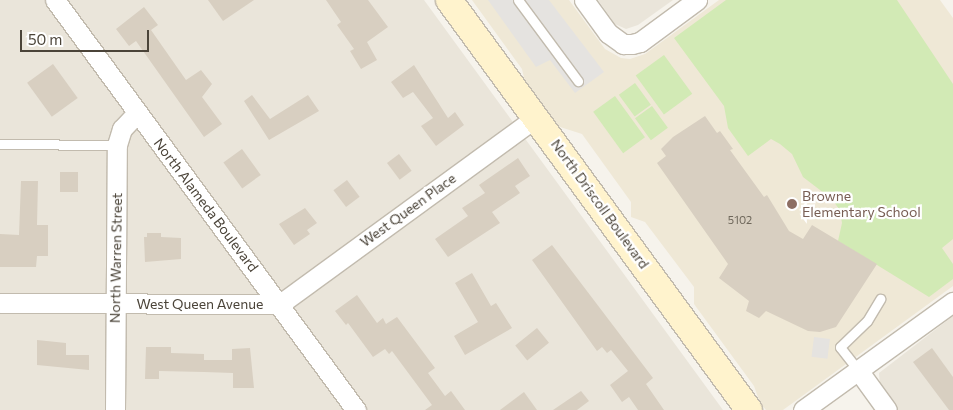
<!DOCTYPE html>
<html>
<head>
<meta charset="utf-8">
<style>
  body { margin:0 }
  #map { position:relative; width:953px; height:410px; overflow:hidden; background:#f6f3ec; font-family:Commissioner,sans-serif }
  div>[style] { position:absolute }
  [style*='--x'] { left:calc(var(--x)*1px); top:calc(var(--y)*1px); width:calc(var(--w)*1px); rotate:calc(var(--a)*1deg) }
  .residential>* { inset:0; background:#eae5da }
  .education>* { inset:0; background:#efe8d6 }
  .green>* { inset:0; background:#d2eab5; transform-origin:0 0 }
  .parking>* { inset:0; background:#e5e3e0; transform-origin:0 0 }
  .building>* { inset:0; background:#d8cfc1; transform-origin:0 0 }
  .roads { filter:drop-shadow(1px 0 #c2bbae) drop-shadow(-1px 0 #c2bbae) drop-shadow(0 1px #c2bbae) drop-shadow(0 -1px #c2bbae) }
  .service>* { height:9px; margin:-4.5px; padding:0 4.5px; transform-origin:4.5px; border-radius:4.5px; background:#fff }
  .minor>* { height:19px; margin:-9.5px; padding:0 9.5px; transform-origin:9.5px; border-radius:9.5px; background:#fff }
  .secondary>* { height:26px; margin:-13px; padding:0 13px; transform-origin:13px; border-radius:13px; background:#fff3cd }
  .dots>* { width:14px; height:14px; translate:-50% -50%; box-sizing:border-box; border:2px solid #fff; border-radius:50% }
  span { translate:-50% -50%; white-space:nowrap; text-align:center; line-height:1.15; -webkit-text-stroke:4.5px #fff; paint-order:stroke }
  .number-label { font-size:11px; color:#6e675b }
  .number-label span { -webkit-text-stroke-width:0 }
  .education-label { font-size:14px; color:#785e54 }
  .left { translate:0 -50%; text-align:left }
  .street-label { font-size:14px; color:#4b4439 }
  .scale { position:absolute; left:20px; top:30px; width:129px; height:22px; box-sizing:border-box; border:2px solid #4b4439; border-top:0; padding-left:6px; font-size:15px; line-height:18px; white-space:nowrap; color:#4b4439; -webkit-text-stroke:4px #fff; paint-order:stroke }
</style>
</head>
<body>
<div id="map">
  <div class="residential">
    <i style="clip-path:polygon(0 0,424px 0,723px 410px,0 410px)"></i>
    <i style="clip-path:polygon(598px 0,673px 0,638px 25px,626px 29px,615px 24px)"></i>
    <i style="clip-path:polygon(953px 316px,953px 410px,897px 410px,880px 387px,879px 373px)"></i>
  </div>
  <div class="education">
    <i style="clip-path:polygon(472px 0,569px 0,605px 49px,621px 58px,630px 59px,645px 54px,719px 0,940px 0,953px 18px,953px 286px,783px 410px,766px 410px,760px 403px,754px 386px,694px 304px,694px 287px,645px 222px,631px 217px,631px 202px,582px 134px,557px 126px,525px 82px,522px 69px)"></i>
  </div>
  <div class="green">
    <i style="clip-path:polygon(726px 0,897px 0,953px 84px,953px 239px,942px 248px,953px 264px,953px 279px,929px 297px,838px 241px,842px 223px,840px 211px,833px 200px,803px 177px,792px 154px,780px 144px,771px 139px,748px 156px,728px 128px,724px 106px,674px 38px)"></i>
    <i style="left:664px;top:55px;width:48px;height:35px;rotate:54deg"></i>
    <i style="left:635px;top:83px;width:27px;height:20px;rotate:54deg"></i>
    <i style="left:615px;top:96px;width:51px;height:27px;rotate:54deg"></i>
    <i style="left:652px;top:106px;width:27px;height:21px;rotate:54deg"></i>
  </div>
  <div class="parking">
    <i style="clip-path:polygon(488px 0,549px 0,604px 72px,575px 93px,550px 60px,536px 67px)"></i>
    <i style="left:814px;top:337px;width:16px;height:20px;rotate:7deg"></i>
  </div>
  <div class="building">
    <i style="clip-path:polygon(208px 0,254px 0,223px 21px)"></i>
    <i style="clip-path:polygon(326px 0,368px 0,388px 27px,367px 42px,377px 60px,361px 69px,350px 51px,354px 49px,337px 25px,341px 22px)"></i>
    <i style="clip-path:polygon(144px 7px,158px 25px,151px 30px,186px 80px,201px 70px,212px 84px,202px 97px,222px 124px,204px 137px,136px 41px,129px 46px,116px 29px)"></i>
    <i style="left:53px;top:64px;width:42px;height:32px;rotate:54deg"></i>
    <i style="clip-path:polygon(414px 65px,448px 118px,455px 112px,464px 125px,436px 146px,421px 126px,433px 118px,413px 92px,403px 98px,391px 82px)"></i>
    <i style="clip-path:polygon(252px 95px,270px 119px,308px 95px,319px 111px,269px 140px,244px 101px)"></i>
    <i style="clip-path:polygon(705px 116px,717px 133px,720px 131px,733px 149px,730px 150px,764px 197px,767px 195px,789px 231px,803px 239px,812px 225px,877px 264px,836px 327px,820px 332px,808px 331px,766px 311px,759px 318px,746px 311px,749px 301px,719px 278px,728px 264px,657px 163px,666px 156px,661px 149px,673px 137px)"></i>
    <i style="left:242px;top:149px;width:32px;height:23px;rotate:54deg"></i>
    <i style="left:399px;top:154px;width:21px;height:15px;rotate:53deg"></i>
    <i style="clip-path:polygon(518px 158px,530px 176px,515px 186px,520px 193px,492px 212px,500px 223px,448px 257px,435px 239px,468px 216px,462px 208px,485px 193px,479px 185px)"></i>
    <i style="left:60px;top:172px;width:18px;height:20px"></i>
    <i style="left:347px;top:180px;width:21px;height:17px;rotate:53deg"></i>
    <i style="clip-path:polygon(21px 181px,38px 181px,37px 225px,48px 225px,48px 256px,37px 256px,36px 267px,0 267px,0 234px,19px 235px)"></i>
    <i style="clip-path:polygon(305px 208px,317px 223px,307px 230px,310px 234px,294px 245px,279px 224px)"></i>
    <i style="clip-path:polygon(147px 233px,161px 233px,161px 237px,181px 238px,181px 259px,145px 262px,144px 237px,147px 237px)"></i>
    <i style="clip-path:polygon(552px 245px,653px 378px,646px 384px,664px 410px,638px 410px,629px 397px,622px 402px,610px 385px,628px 371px,611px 350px,607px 353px,602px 347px,597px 351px,532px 260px)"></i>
    <i style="clip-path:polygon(472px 273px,491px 306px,496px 303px,512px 328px,465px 355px,454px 336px,478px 322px,455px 283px)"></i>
    <i style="clip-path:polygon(357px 295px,377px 323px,383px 318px,386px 324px,397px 317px,435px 368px,428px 373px,445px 396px,451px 391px,465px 410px,425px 410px,432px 405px,392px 351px,389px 354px,385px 349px,373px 357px,348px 323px,346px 325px,335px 311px)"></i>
    <i style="left:537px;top:328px;width:19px;height:28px;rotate:51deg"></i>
    <i style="clip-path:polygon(37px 340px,66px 343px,66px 355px,89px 355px,89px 370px,37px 365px)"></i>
    <i style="clip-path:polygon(146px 347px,171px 347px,171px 353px,204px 354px,204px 372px,159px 371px,159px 379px,145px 379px)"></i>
    <i style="clip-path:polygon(250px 348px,254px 388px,233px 388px,233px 373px,204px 372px,204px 360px,232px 360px,232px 349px)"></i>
    <i style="clip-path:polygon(932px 348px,953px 377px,953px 410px,949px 410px,913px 362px)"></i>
    <i style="clip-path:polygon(581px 391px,589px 401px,577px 410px,553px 410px)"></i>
    <i style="clip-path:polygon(524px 392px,537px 410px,500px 410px)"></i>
  </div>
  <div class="roads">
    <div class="service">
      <i style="--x:518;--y:0;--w:101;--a:53.5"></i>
      <i style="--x:0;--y:144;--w:117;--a:0.5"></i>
      <i style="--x:858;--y:370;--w:29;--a:-128"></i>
      <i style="--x:840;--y:347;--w:37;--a:-44"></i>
      <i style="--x:867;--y:321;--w:26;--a:-59"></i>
    </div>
    <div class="minor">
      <i style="--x:55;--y:0;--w:509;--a:53.72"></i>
      <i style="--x:584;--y:0;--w:41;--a:54"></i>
      <i style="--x:608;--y:33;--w:19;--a:36"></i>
      <i style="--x:623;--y:44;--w:9;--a:0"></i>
      <i style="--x:632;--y:44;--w:8;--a:-14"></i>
      <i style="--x:640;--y:42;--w:71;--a:-36.4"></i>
      <i style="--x:0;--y:303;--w:280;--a:0.2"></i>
      <i style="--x:280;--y:304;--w:317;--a:-36.1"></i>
      <i style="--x:858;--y:370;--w:49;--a:54.1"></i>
      <i style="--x:115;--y:410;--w:265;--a:-89.6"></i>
      <i style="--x:117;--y:145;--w:17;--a:-73"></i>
      <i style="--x:122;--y:129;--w:22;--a:-47"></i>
      <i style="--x:803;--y:410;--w:185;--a:-35.8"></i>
    </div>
    <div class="secondary">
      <i style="--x:449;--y:0;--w:508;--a:53.81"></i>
    </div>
  </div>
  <div class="dots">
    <i style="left:792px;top:204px;background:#8d6e63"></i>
  </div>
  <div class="number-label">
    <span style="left:740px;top:220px">5102</span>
  </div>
  <div class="education-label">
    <span class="left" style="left:802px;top:204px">Browne<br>Elementary School</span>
  </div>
  <div class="street-label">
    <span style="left:600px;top:204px;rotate:54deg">North Driscoll Boulevard</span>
    <span style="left:206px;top:205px;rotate:53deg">North Alameda Boulevard</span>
    <span style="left:408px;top:210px;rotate:-36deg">West Queen Place</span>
    <span style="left:116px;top:258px;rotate:-89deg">North Warren Street</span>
    <span style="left:200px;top:304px">West Queen Avenue</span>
  </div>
  <div class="scale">50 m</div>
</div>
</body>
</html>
